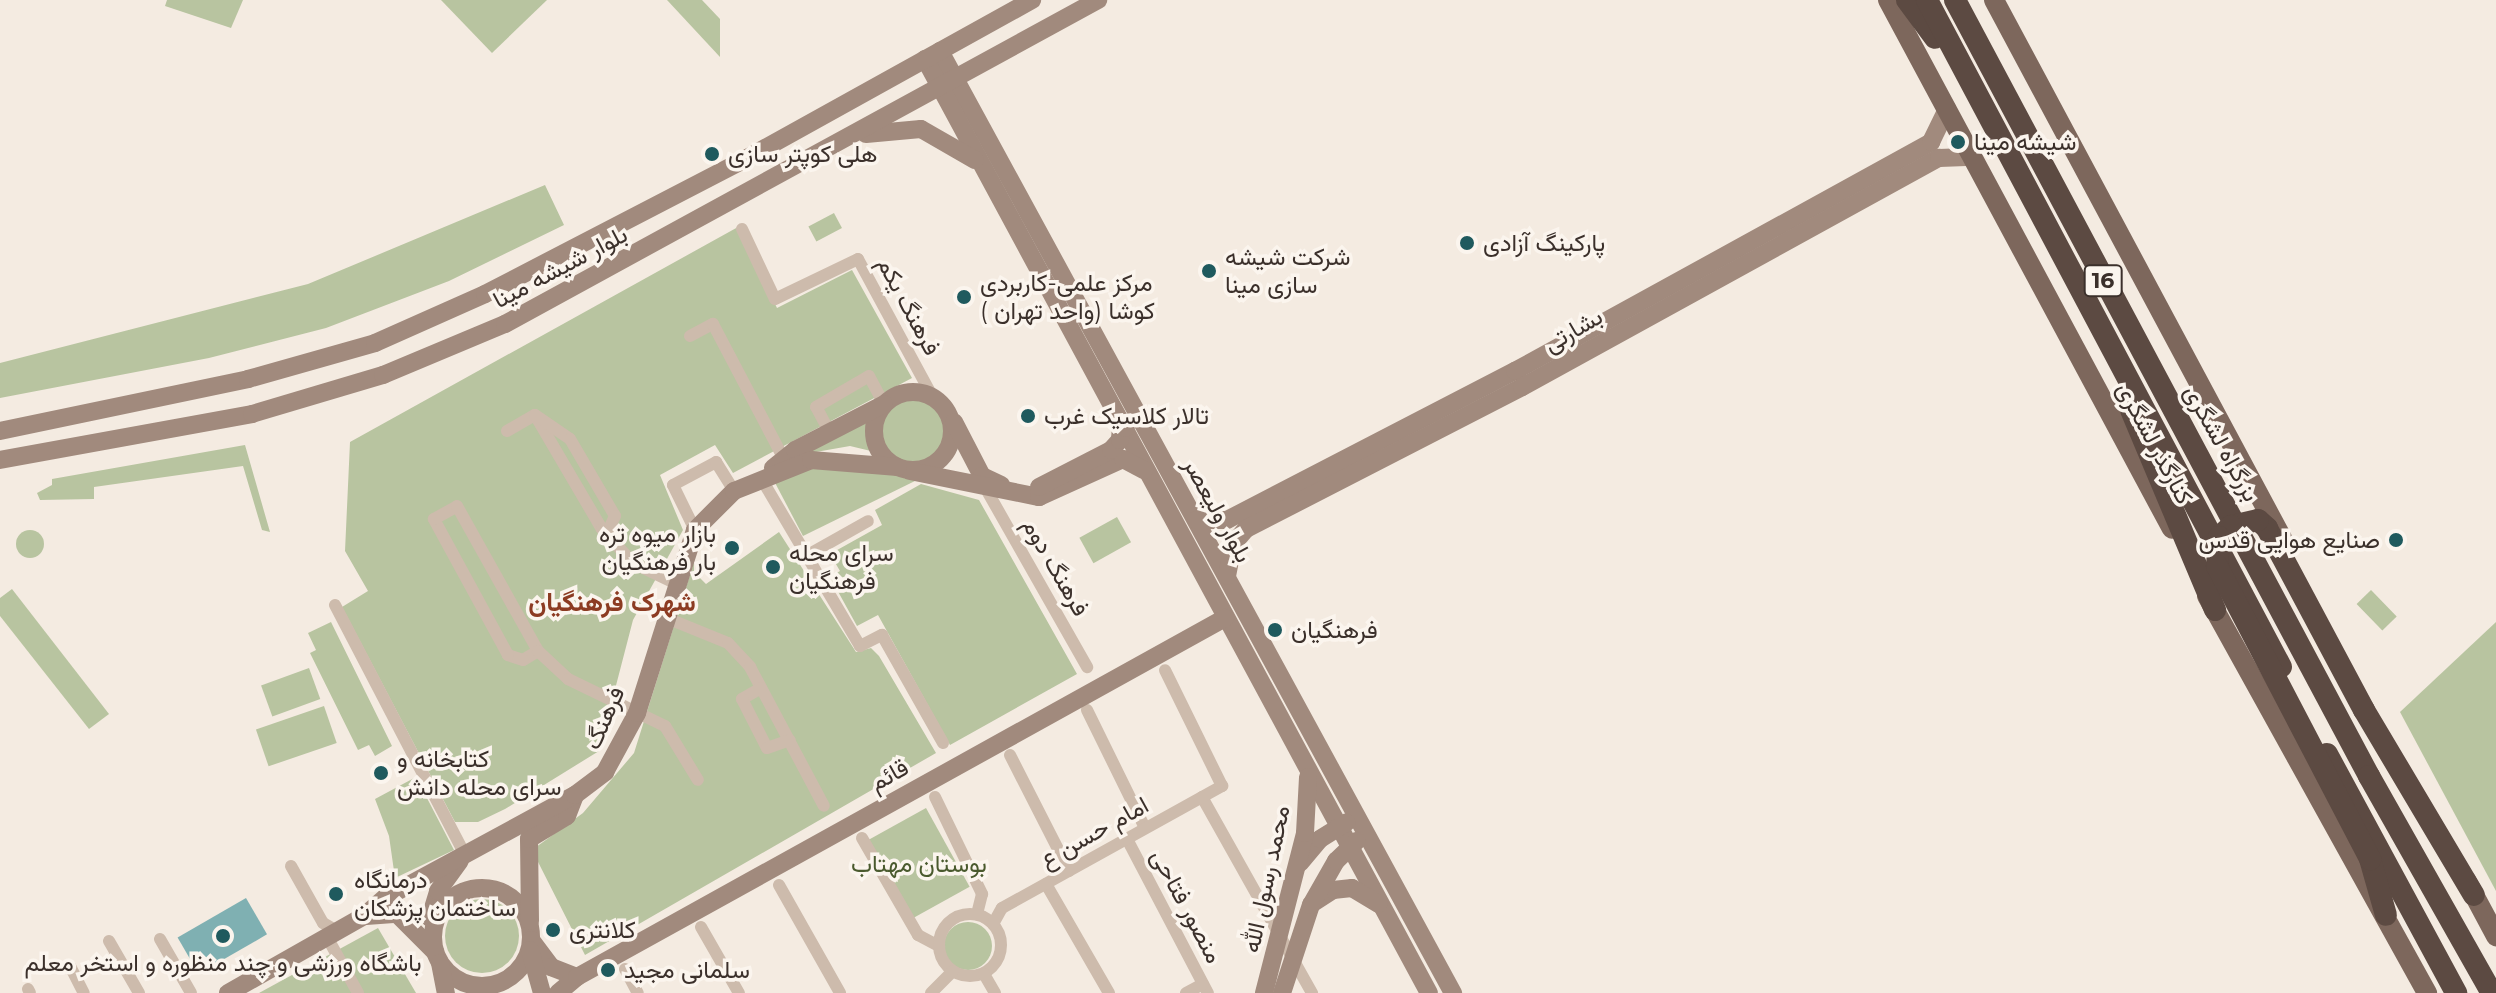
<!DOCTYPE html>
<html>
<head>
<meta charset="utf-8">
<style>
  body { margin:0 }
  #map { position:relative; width:2496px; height:993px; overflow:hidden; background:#f4ebe1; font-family:Montserrat,Vazirmatn,sans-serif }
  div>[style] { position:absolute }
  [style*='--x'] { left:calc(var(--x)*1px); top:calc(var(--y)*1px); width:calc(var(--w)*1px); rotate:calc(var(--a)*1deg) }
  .green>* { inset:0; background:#b8c4a0; transform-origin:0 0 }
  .round { border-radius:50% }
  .water>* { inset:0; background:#7fb0b2; transform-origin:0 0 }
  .street>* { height:12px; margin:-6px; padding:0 6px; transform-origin:6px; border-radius:6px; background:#cdbbac }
  .street>.ring { margin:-6px; padding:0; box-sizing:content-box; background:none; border:12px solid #cdbbac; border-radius:50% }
  .secondary>* { height:18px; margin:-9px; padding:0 9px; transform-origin:9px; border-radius:9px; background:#a18a7d }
  .secondary>.ring { margin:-9px; padding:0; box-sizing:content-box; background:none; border:18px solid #a18a7d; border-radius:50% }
  .primary>* { height:20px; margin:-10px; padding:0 10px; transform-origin:10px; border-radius:10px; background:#7d675c }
  .highway>* { height:22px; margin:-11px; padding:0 11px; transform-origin:11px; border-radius:11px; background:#5c4a42 }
  .highway-bridge>* { height:22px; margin:-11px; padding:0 11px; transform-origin:11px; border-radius:11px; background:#5c4a42 }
  .dots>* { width:22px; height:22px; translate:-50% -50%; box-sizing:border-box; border:4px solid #fbf5ee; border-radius:50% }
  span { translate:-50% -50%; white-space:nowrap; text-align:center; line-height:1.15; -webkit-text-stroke:7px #fbf5ee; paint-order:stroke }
  .shield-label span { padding:2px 6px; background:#fbf5ee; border:2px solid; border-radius:6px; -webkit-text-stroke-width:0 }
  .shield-label { font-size:22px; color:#3b302b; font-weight:700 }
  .poi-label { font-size:24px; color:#3b302b }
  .left { translate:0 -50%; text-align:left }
  .right { translate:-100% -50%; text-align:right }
  .street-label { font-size:24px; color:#3b302b }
  .park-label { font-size:24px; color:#4a5a2e }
  .neighbourhood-label { font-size:26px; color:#8c3b22; font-weight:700 }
</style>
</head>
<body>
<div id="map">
  <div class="green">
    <i style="clip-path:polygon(167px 0,243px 0,231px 28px,165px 6px)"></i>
    <i style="clip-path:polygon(441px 0,547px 0,492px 53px)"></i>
    <i style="clip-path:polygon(667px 0,702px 0,720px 19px,720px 57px)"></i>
    <i style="clip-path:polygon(545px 185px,564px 225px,449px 281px,326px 328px,209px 358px,0 398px,0 363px,308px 284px)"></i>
    <i style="left:834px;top:213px;width:17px;height:29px;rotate:62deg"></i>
    <i style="clip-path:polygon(738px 227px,777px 308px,852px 270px,912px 378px,733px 473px,715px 445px,660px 475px,683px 530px,633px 620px,599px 751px,505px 809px,478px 822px,455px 822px,342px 607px,368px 591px,345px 551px,350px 442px)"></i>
    <i class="round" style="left:880px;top:399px;width:64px;height:64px"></i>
    <i style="clip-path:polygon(872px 412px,867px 435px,875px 452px,850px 446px,793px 456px)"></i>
    <i style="clip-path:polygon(245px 445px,270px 532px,262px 530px,243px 466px,94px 487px,94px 499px,40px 500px,37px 493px,52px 485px,52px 479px)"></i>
    <i style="clip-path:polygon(813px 466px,864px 467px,917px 480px,803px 536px,772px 477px)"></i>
    <i style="clip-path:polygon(921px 484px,979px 500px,1077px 674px,950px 745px,878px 615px,857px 626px,830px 577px,840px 571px,830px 554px,882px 525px,875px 510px)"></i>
    <i style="left:1117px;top:517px;width:29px;height:43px;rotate:61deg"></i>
    <i class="round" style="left:16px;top:530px;width:28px;height:28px"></i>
    <i style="clip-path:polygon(779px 532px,856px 652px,871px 648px,879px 656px,936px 753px,585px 955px,532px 850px,583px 813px,634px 753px,694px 562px,694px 572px,706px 584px)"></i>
    <i style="clip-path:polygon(12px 589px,109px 714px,89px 729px,0 616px,0 598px)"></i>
    <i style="left:2371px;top:590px;width:37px;height:20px;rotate:46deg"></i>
    <i style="clip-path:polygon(331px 622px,392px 746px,375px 756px,369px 745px,358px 750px,310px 653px,316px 650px,308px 633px)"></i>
    <i style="clip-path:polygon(2496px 622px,2496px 891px,2400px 712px)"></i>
    <i style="left:309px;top:668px;width:33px;height:51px;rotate:70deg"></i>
    <i style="left:324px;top:706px;width:39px;height:72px;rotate:71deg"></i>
    <i style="clip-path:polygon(416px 777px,454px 850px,395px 878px,389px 836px,375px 799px)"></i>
    <i style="left:926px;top:808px;width:90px;height:66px;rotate:61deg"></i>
    <i class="round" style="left:445px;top:899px;width:74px;height:74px"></i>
    <i class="round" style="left:944px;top:922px;width:48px;height:48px"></i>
    <i style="clip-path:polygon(378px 928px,416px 993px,259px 993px)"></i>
  </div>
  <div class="water">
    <i style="left:246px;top:898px;width:42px;height:79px;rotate:60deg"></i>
  </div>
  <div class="street">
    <i style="--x:742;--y:229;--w:77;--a:64.8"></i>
    <i style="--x:775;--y:299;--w:92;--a:-25.7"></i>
    <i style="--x:858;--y:259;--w:156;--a:61.6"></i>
    <i style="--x:690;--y:336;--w:26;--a:-28"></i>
    <i style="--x:713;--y:324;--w:153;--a:62.3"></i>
    <i style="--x:535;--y:415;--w:132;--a:59.6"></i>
    <i style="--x:602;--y:529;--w:46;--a:47.6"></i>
    <i style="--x:633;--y:563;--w:47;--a:25.5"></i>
    <i style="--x:507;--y:431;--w:32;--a:-30"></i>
    <i style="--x:535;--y:415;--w:42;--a:34.4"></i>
    <i style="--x:570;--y:439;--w:89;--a:59.7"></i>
    <i style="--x:615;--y:516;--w:19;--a:115"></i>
    <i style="--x:829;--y:431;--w:27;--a:-118"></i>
    <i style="--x:816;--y:407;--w:61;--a:-30.3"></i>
    <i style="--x:869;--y:376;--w:32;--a:62"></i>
    <i style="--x:761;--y:478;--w:195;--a:59.5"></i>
    <i style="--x:860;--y:646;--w:25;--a:-27"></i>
    <i style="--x:882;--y:635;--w:124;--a:60.5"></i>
    <i style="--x:986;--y:489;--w:205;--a:60.4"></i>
    <i style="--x:695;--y:530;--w:50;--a:-116.1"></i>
    <i style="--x:673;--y:485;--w:49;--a:-28.1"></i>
    <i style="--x:716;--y:462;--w:34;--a:58"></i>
    <i style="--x:806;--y:556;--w:71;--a:-29.4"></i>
    <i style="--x:335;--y:605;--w:282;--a:62.5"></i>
    <i style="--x:664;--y:617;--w:69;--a:22.1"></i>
    <i style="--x:728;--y:643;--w:33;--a:47"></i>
    <i style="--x:750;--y:667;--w:157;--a:62"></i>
    <i style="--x:538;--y:651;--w:17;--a:149"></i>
    <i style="--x:523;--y:660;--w:16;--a:-162"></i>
    <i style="--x:508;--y:655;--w:155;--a:-118.6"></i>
    <i style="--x:434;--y:519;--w:26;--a:-29"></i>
    <i style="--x:457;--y:506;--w:166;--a:60.8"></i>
    <i style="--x:538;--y:651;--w:41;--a:43"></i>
    <i style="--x:568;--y:679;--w:108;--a:25.9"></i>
    <i style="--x:665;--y:726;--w:63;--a:58.6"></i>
    <i style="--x:761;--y:688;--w:22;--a:150"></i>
    <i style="--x:742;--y:699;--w:55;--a:63"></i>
    <i style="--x:767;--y:748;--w:24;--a:-19"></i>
    <i style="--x:1087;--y:710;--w:131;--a:63.8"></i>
    <i style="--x:1010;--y:755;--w:130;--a:63"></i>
    <i style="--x:935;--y:797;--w:108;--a:64.1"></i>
    <i style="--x:982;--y:894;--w:21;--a:104"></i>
    <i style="--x:1202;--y:797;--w:225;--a:60.7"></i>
    <i style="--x:862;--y:838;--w:112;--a:60"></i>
    <i style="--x:918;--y:935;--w:24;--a:28"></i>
    <i style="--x:1127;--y:839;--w:174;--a:62.3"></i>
    <i style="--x:291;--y:866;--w:65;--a:60.7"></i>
    <i style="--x:323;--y:923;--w:16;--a:30"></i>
    <i style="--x:1046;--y:884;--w:126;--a:60"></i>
    <i style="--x:779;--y:885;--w:124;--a:60.5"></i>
    <i class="ring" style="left:939px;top:914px;width:50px;height:50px"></i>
    <i style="--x:993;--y:924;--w:18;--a:-61"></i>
    <i style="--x:1002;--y:908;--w:252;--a:-29"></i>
    <i style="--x:1222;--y:786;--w:129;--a:-116.2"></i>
    <i style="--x:701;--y:927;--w:76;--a:60.1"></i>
    <i style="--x:327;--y:937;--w:64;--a:61"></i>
    <i style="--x:160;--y:939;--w:62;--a:60.1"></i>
    <i style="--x:109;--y:941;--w:60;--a:60"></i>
    <i style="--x:70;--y:966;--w:30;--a:63"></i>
    <i style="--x:625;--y:969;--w:27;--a:62"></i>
    <i style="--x:984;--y:974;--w:22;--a:60"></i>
    <i style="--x:28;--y:989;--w:4;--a:63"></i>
    <i style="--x:931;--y:993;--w:31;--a:-45"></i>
    <i style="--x:1186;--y:993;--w:19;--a:-28"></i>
  </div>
  <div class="secondary">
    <i style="--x:940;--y:51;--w:1073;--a:61.43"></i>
    <i style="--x:925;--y:59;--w:1061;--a:61.65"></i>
    <i style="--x:866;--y:134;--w:55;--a:-5.2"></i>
    <i style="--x:921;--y:129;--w:62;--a:29.9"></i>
    <i class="ring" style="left:874px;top:392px;width:60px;height:60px"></i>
    <i style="--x:954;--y:422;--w:61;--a:62.6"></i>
    <i style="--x:982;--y:476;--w:21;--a:25"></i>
    <i style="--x:0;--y:431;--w:253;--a:-11.8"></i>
    <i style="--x:248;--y:379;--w:132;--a:-15.8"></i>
    <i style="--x:375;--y:343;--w:120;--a:-24"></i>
    <i style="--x:485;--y:294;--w:295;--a:-27.4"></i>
    <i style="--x:747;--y:158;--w:326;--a:-29"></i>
    <i style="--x:0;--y:460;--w:256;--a:-10.3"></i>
    <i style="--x:252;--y:414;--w:137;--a:-16.6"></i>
    <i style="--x:383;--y:375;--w:132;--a:-22.7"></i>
    <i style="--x:505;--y:324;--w:676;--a:-28.65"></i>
    <i style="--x:773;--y:468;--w:28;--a:-39"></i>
    <i style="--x:795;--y:450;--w:100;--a:-27.3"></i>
    <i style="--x:910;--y:471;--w:132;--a:11.4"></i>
    <i style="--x:1039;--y:497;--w:92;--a:-24.3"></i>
    <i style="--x:1123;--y:459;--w:24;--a:28"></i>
    <i style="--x:1039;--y:487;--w:81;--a:-27.2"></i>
    <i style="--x:1111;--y:450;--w:13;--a:-48"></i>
    <i style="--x:1120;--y:440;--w:14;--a:-86"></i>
    <i style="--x:1121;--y:426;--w:5;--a:22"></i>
    <i style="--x:1196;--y:520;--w:31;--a:0"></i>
    <i style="--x:1227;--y:520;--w:324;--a:-27.4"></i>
    <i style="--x:1515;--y:371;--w:475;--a:-28.8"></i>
    <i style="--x:1931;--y:142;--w:37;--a:-64"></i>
    <i style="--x:1227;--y:576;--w:33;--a:-79"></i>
    <i style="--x:1233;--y:544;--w:20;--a:-49"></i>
    <i style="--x:1246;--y:529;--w:310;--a:-27.2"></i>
    <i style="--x:1522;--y:387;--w:476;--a:-28.8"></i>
    <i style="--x:1939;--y:158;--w:34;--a:-2"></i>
    <i style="--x:1300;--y:863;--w:31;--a:-50"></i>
    <i style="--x:1320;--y:839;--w:31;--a:-32"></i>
    <i class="ring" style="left:433px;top:888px;width:80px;height:80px"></i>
    <i style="--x:1313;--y:903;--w:24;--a:-33"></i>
    <i style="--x:1333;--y:890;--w:19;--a:-6"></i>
    <i style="--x:1352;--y:888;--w:31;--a:31"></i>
    <i style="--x:366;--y:916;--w:31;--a:-4"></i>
    <i style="--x:397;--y:914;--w:54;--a:45"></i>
    <i style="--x:430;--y:918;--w:28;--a:-73"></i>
    <i style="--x:438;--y:891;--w:37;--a:-54"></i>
    <i style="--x:530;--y:921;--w:82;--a:-90.7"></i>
    <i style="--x:529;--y:839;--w:44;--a:-31.2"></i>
    <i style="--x:567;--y:816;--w:22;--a:-69"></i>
    <i style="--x:531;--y:940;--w:34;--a:53"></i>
    <i style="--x:551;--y:967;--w:28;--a:21"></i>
    <i style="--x:530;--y:950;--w:45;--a:74.4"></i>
    <i style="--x:440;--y:963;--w:31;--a:79"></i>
    <i style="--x:228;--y:993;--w:156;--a:-29.5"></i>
    <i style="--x:364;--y:916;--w:28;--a:-41"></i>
    <i style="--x:385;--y:898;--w:216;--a:-28.5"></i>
    <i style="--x:575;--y:795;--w:38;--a:-37"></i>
    <i style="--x:605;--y:772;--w:67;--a:-61.5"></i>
    <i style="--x:637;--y:713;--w:192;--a:-72.4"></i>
    <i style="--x:695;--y:530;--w:55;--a:-45"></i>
    <i style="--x:734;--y:491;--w:83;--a:-21.9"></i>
    <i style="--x:811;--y:460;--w:87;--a:4.6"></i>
    <i style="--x:558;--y:993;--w:25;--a:-40"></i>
    <i style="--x:577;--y:977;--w:741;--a:-28.99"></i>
    <i style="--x:1264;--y:993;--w:165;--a:-75.6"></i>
    <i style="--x:1305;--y:833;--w:56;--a:-86.9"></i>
    <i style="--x:1282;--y:993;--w:93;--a:-71.8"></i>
    <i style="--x:1311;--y:905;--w:51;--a:-60.4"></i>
    <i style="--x:1336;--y:861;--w:29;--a:-44"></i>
  </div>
  <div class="primary">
    <i style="--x:1888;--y:0;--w:600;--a:61.77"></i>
    <i style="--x:1994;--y:0;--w:610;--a:61.84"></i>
    <i style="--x:2207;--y:596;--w:454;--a:61"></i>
    <i style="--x:2466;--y:880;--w:64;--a:61.8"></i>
  </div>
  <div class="highway">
    <i style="--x:1907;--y:0;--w:47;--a:53.6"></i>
    <i style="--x:1927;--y:0;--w:755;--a:62.04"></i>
    <i style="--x:1955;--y:0;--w:880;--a:61.92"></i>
    <i style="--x:2369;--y:776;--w:249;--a:60.5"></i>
    <i style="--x:2131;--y:410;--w:217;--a:67.2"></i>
    <i style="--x:2364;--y:710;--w:215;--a:59.3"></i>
    <i style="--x:2327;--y:754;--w:272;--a:61.6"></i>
    <i style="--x:2370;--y:859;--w:58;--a:74.1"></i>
  </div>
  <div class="highway-bridge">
    <i style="--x:2364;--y:710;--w:206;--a:-118.1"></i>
    <i style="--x:2267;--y:528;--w:12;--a:-138"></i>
    <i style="--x:2258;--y:520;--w:28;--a:167"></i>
    <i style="--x:2231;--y:526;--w:16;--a:137"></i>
    <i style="--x:2219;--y:537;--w:29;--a:94"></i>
    <i style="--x:2217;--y:566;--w:331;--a:62.4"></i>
  </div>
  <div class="dots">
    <i style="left:1958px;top:142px;background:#1f5a5e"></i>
    <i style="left:712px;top:154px;background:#1f5a5e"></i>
    <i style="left:1467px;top:243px;background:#1f5a5e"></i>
    <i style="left:1209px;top:271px;background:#1f5a5e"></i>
    <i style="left:964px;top:297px;background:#1f5a5e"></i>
    <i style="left:1028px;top:416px;background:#1f5a5e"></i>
    <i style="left:2396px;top:540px;background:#1f5a5e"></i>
    <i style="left:732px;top:548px;background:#1f5a5e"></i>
    <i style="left:773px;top:567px;background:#1f5a5e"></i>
    <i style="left:1275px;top:630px;background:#1f5a5e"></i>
    <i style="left:381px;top:773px;background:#1f5a5e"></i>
    <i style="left:336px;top:894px;background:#1f5a5e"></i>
    <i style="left:553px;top:930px;background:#1f5a5e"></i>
    <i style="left:223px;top:936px;background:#1f5a5e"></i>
    <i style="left:608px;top:970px;background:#1f5a5e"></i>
  </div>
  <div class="shield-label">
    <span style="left:2103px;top:281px">16</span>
  </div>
  <div class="poi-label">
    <span class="left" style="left:1974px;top:142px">شیشه مینا</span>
    <span class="left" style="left:728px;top:154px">هلی کوپتر سازی</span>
    <span class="left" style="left:1483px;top:243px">پارکینگ آزادی</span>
    <span class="left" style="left:1225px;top:271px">شرکت شیشه<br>سازی مینا</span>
    <span class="left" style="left:980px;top:297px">مرکز علمی-کاربردی<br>کوشا (واحد تهران )</span>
    <span class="left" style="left:1044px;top:416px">تالار کلاسیک غرب</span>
    <span class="right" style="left:716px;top:548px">بازار میوه تره<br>بار فرهنگیان</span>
    <span class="right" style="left:2380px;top:540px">صنایع هوایی قدس</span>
    <span class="left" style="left:789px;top:567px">سرای محله<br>فرهنگیان</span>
    <span class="left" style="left:1291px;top:630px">فرهنگیان</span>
    <span class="left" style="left:397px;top:773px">کتابخانه و<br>سرای محله دانش</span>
    <span class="left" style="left:354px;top:894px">درمانگاه<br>ساختمان پزشکان</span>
    <span class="left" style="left:569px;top:930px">کلانتری</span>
    <span style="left:223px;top:963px">باشگاه ورزشی و چند منظوره و استخر معلم</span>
    <span class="left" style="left:624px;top:970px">سلمانی مجید</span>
  </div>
  <div class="street-label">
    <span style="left:560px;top:267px;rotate:-28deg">بلوار شیشه مینا</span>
    <span style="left:909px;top:306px;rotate:62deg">فرهنگ یکم</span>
    <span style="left:1573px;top:330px;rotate:-30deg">بشارتی</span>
    <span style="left:2155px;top:443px;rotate:62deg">کنارگذر لشگری</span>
    <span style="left:2222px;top:443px;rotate:61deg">بزرگراه لشگری</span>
    <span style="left:1218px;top:510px;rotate:61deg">بلوار ولیعصر</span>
    <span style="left:1056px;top:567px;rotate:60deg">فرهنگ دوم</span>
    <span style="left:604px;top:718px;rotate:-66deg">فرهنگ</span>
    <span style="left:889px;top:775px;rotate:-29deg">قائم</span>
    <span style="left:1094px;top:832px;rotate:-29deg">امام حسن ع</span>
    <span style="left:1266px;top:879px;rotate:-78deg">محمد رسول الله</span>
    <span style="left:1187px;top:906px;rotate:62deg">منصور فتاحی</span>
  </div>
  <div class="park-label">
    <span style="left:919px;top:864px">بوستان مهتاب</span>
  </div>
  <div class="neighbourhood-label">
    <span style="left:612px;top:603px">شهرک فرهنگیان</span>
  </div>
</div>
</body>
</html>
